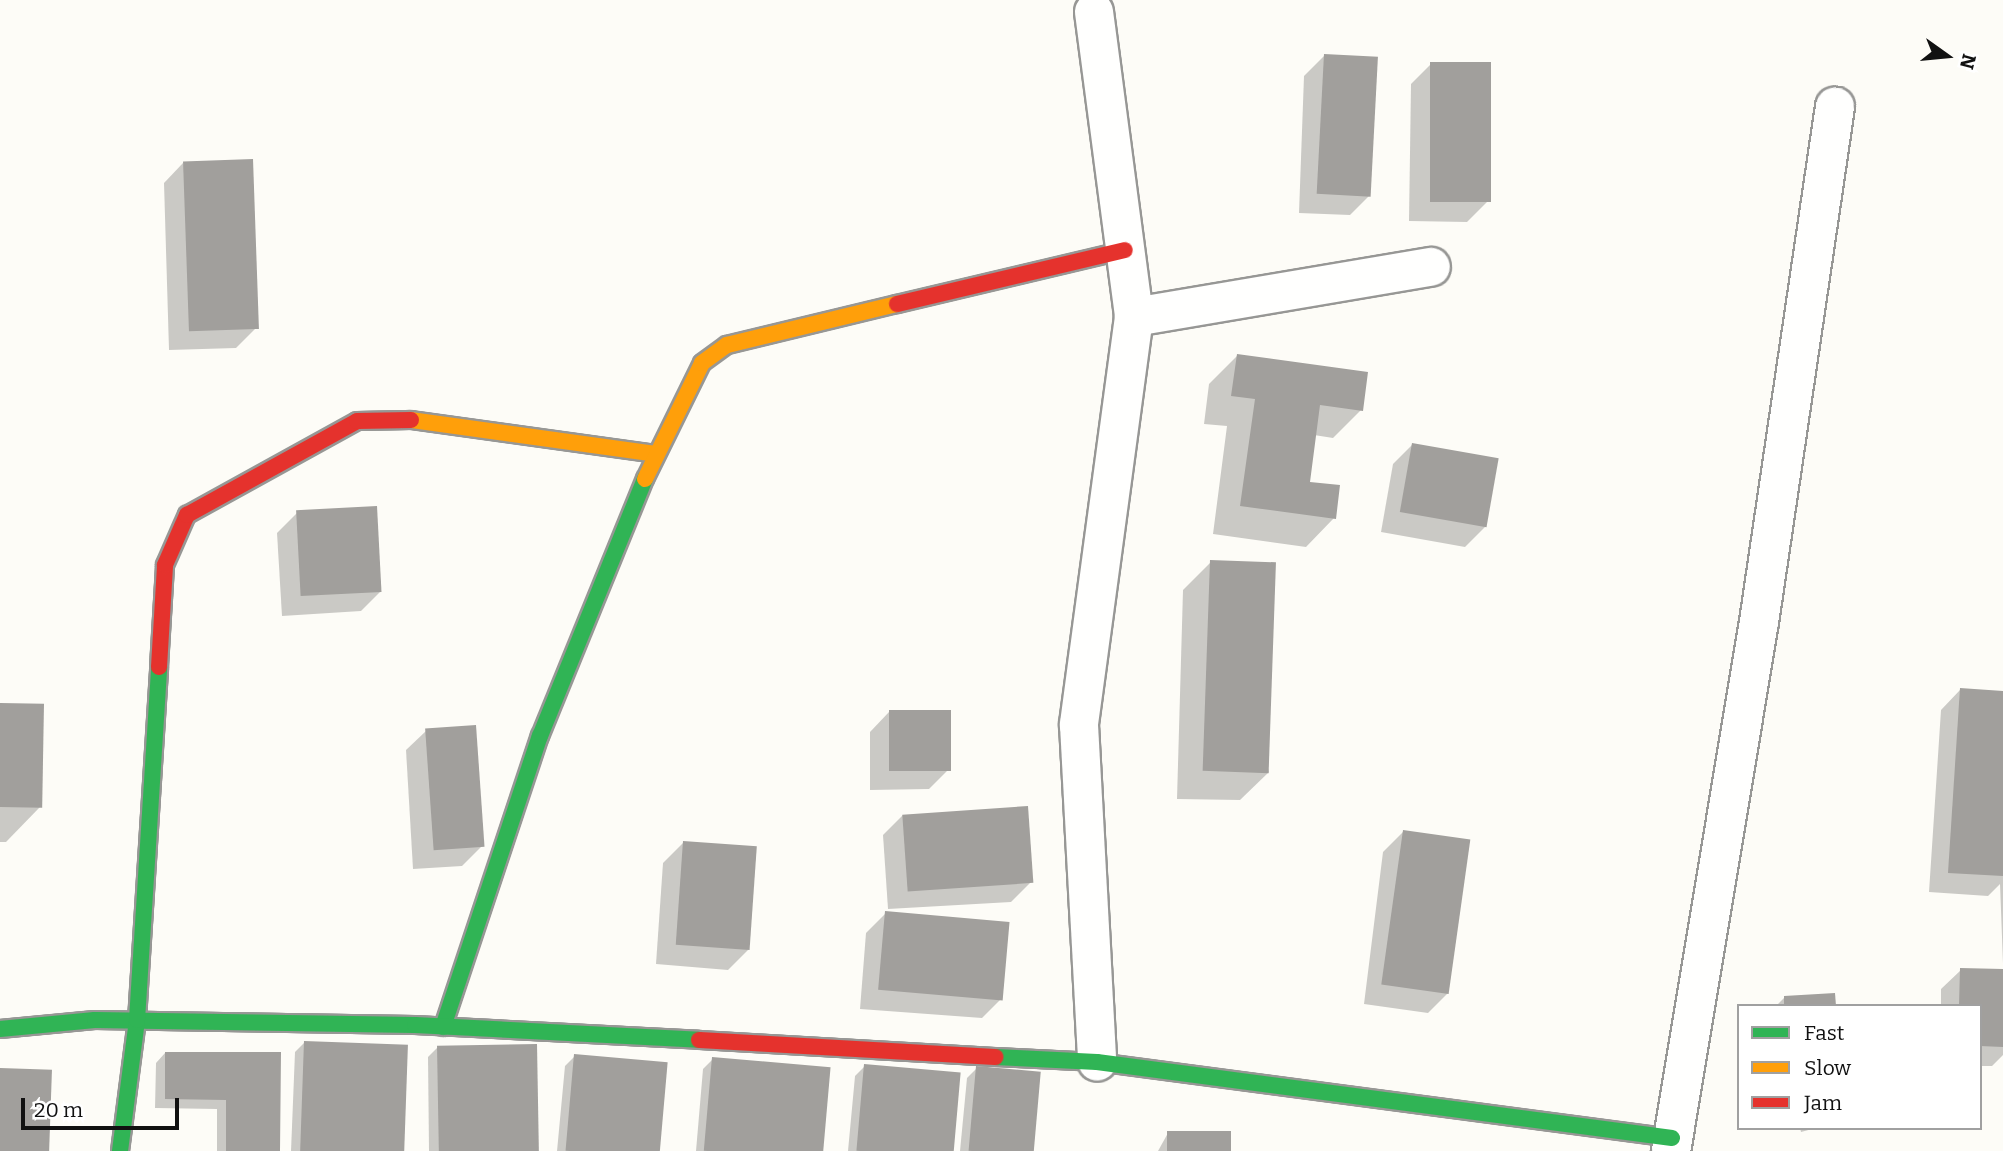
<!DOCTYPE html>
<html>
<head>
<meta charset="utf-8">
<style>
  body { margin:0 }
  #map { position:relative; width:2003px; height:1151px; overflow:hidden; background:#fdfcf7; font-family:Bitter,serif }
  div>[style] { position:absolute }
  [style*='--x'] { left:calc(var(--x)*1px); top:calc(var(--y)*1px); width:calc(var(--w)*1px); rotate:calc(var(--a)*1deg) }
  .shadow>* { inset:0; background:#0003 }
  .building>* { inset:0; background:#a19f9c; transform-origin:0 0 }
  .roads { filter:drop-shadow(2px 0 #979795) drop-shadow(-2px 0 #979795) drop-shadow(0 2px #979795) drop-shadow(0 -2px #979795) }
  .street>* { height:38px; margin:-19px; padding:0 19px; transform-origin:19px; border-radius:19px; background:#fffffe }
  .fast>* { height:16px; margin:-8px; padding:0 8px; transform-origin:8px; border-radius:8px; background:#30b455 }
  .slow>* { height:16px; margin:-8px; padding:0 8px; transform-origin:8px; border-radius:8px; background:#ff9f0a }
  .jam>* { height:16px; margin:-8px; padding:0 8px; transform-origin:8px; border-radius:8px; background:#e5322d }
  span { translate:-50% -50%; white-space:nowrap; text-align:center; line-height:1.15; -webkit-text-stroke:7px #fff; paint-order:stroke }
  .legend { position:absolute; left:1737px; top:1004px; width:245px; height:126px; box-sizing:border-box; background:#fff; border:2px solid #a0a0a0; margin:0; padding:9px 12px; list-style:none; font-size:21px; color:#111 }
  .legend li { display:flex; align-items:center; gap:14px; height:35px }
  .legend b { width:35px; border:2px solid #a0a0a0 }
  .north { position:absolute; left:1912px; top:21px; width:70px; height:70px; -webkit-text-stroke:5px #fff; paint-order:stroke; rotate:105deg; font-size:19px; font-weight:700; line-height:28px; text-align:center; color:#111 }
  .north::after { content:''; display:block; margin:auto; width:24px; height:32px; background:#111; clip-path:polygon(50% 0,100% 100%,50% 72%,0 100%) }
  .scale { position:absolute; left:21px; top:1098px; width:158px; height:32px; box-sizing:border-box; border:4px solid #111; border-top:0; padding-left:9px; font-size:21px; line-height:24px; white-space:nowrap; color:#111; -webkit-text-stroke:5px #fff; paint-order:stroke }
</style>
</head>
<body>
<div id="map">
  <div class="shadow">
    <i style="clip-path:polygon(1324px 56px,1370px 195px,1350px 215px,1299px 213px,1304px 76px)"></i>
    <i style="clip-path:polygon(1431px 64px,1487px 202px,1467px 222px,1409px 221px,1411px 84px)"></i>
    <i style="clip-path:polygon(183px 163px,256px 328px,236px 348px,169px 350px,164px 183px)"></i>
    <i style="clip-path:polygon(1237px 356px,1361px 410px,1333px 438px,1314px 435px,1308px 483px,1334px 518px,1306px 547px,1213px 534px,1227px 426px,1204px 424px,1209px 384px)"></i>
    <i style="clip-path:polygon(1413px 444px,1485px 527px,1465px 547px,1381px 532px,1393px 464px)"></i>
    <i style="clip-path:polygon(297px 513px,381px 591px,361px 611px,282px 616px,277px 533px)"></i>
    <i style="clip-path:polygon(1211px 562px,1269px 772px,1240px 800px,1177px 799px,1183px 590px)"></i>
    <i style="clip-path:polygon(1960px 690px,2003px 693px,2003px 964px,2000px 884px,1988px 896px,1929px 892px,1941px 710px)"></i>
    <i style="clip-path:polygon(0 705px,40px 807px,6px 842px,0 842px)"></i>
    <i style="clip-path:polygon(889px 712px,949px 769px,929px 789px,870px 790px,870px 732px)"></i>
    <i style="clip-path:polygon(426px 731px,482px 846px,462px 866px,413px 869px,406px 750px)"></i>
    <i style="clip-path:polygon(903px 815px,1031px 882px,1011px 902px,888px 909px,883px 835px)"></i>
    <i style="clip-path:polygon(1403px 832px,1448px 993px,1428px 1013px,1364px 1004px,1383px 852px)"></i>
    <i style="clip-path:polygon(683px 843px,748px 950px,728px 970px,656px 964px,663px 863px)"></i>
    <i style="clip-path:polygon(886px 913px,1002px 998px,982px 1018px,860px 1009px,866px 933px)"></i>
    <i style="clip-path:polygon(1961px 970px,2003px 971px,2003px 1055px,1992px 1066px,1980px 1066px,1980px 1006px,1941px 1006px,1941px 989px)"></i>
    <i style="clip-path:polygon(1784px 998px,1834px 1006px,1776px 1006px)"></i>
    <i style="clip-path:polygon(305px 1042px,401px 1151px,291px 1151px,295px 1052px)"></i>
    <i style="clip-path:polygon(438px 1047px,537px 1151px,429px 1151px,428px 1057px)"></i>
    <i style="clip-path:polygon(165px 1053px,279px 1054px,278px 1151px,217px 1151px,217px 1109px,155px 1108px,156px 1063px)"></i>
    <i style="clip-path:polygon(575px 1056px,658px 1151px,557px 1151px,565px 1066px)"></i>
    <i style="clip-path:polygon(713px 1059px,822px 1151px,696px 1151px,703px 1069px)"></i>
    <i style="clip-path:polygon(865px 1066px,953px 1151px,848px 1151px,855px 1076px)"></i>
    <i style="clip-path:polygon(977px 1068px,1032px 1151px,960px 1151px,967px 1078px)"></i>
    <i style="clip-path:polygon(1800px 1128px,1816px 1128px,1801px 1132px)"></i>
    <i style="clip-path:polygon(1168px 1133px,1229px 1151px,1158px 1151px)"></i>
  </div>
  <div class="building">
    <i style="left:1324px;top:54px;width:54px;height:140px;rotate:3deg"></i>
    <i style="left:1430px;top:62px;width:61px;height:140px"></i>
    <i style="left:253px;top:159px;width:170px;height:70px;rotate:88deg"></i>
    <i style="clip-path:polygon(1237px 354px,1368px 372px,1363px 411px,1320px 405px,1310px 482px,1340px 485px,1336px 519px,1240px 506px,1255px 399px,1231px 396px)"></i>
    <i style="left:1412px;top:443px;width:88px;height:70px;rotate:10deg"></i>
    <i style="left:377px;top:506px;width:86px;height:81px;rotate:87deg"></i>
    <i style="left:1210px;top:560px;width:66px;height:211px;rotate:2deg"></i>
    <i style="clip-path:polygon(1960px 688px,2003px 691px,2003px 876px,1948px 873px)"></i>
    <i style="left:0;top:703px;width:44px;height:104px;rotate:1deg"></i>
    <i style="left:889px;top:710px;width:62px;height:61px"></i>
    <i style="left:476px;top:725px;width:122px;height:51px;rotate:86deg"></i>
    <i style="left:1028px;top:806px;width:77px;height:126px;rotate:86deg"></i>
    <i style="left:1403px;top:830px;width:68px;height:156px;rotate:8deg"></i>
    <i style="left:683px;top:841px;width:74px;height:104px;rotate:4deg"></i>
    <i style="left:885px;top:911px;width:125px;height:79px;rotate:5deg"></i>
    <i style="clip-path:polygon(1960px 968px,2003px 969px,2003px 1047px,1980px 1046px,1980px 1006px,1959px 1006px)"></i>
    <i style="clip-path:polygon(1835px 993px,1836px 1006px,1784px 1006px,1784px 996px)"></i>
    <i style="left:304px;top:1041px;width:104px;height:110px;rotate:2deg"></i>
    <i style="left:537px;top:1044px;width:107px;height:100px;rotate:89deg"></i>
    <i style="clip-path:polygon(165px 1052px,281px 1052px,280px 1151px,226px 1151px,226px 1100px,165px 1099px)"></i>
    <i style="left:574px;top:1054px;width:94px;height:97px;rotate:5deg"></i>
    <i style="left:712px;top:1057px;width:119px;height:94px;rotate:5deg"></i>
    <i style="left:864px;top:1064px;width:97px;height:87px;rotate:5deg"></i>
    <i style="left:976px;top:1066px;width:65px;height:85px;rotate:5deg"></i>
    <i style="left:0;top:1068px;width:52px;height:83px;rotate:2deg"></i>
    <i style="left:1167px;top:1131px;width:64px;height:20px"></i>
  </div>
  <div class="roads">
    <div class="street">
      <i style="--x:1094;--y:12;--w:308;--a:82.5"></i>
      <i style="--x:1134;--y:317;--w:412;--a:97.7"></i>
      <i style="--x:1079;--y:725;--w:337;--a:86.9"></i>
      <i style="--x:1134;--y:317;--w:301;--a:-9.6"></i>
      <i style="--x:1671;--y:1151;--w:536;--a:-80.56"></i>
      <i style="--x:1759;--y:622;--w:521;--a:-81.61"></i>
    </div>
    <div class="fast">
      <i style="--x:443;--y:1027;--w:307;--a:-71.6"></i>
      <i style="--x:540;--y:736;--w:278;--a:-67.8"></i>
      <i style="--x:0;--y:1029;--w:95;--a:-5.4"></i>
      <i style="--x:95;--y:1020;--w:320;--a:0.9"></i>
      <i style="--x:415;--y:1025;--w:284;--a:3"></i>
      <i style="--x:996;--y:1057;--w:101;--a:2.8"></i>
      <i style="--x:1097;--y:1062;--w:580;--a:7.53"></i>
      <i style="--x:120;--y:1151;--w:132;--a:-82.6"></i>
      <i style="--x:137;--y:1020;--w:354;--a:-86.4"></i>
    </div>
    <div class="slow">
      <i style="--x:411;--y:420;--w:246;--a:7.9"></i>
      <i style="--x:645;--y:479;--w:129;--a:-63.8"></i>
      <i style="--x:702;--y:363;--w:31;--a:-36"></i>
      <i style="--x:727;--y:345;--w:175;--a:-13.6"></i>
    </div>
    <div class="jam">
      <i style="--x:897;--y:304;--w:234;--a:-13.3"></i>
      <i style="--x:159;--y:667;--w:102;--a:-86.6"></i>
      <i style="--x:165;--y:565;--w:55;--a:-66.3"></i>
      <i style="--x:187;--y:515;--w:194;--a:-28.9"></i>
      <i style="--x:357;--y:421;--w:54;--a:-1.1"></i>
      <i style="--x:699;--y:1040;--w:297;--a:3.3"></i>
    </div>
  </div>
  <ul class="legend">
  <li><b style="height:9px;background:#30b455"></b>Fast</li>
  <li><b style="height:9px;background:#ff9f0a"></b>Slow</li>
  <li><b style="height:9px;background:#e5322d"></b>Jam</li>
  </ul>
  <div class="north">N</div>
  <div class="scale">20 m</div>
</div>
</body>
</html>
